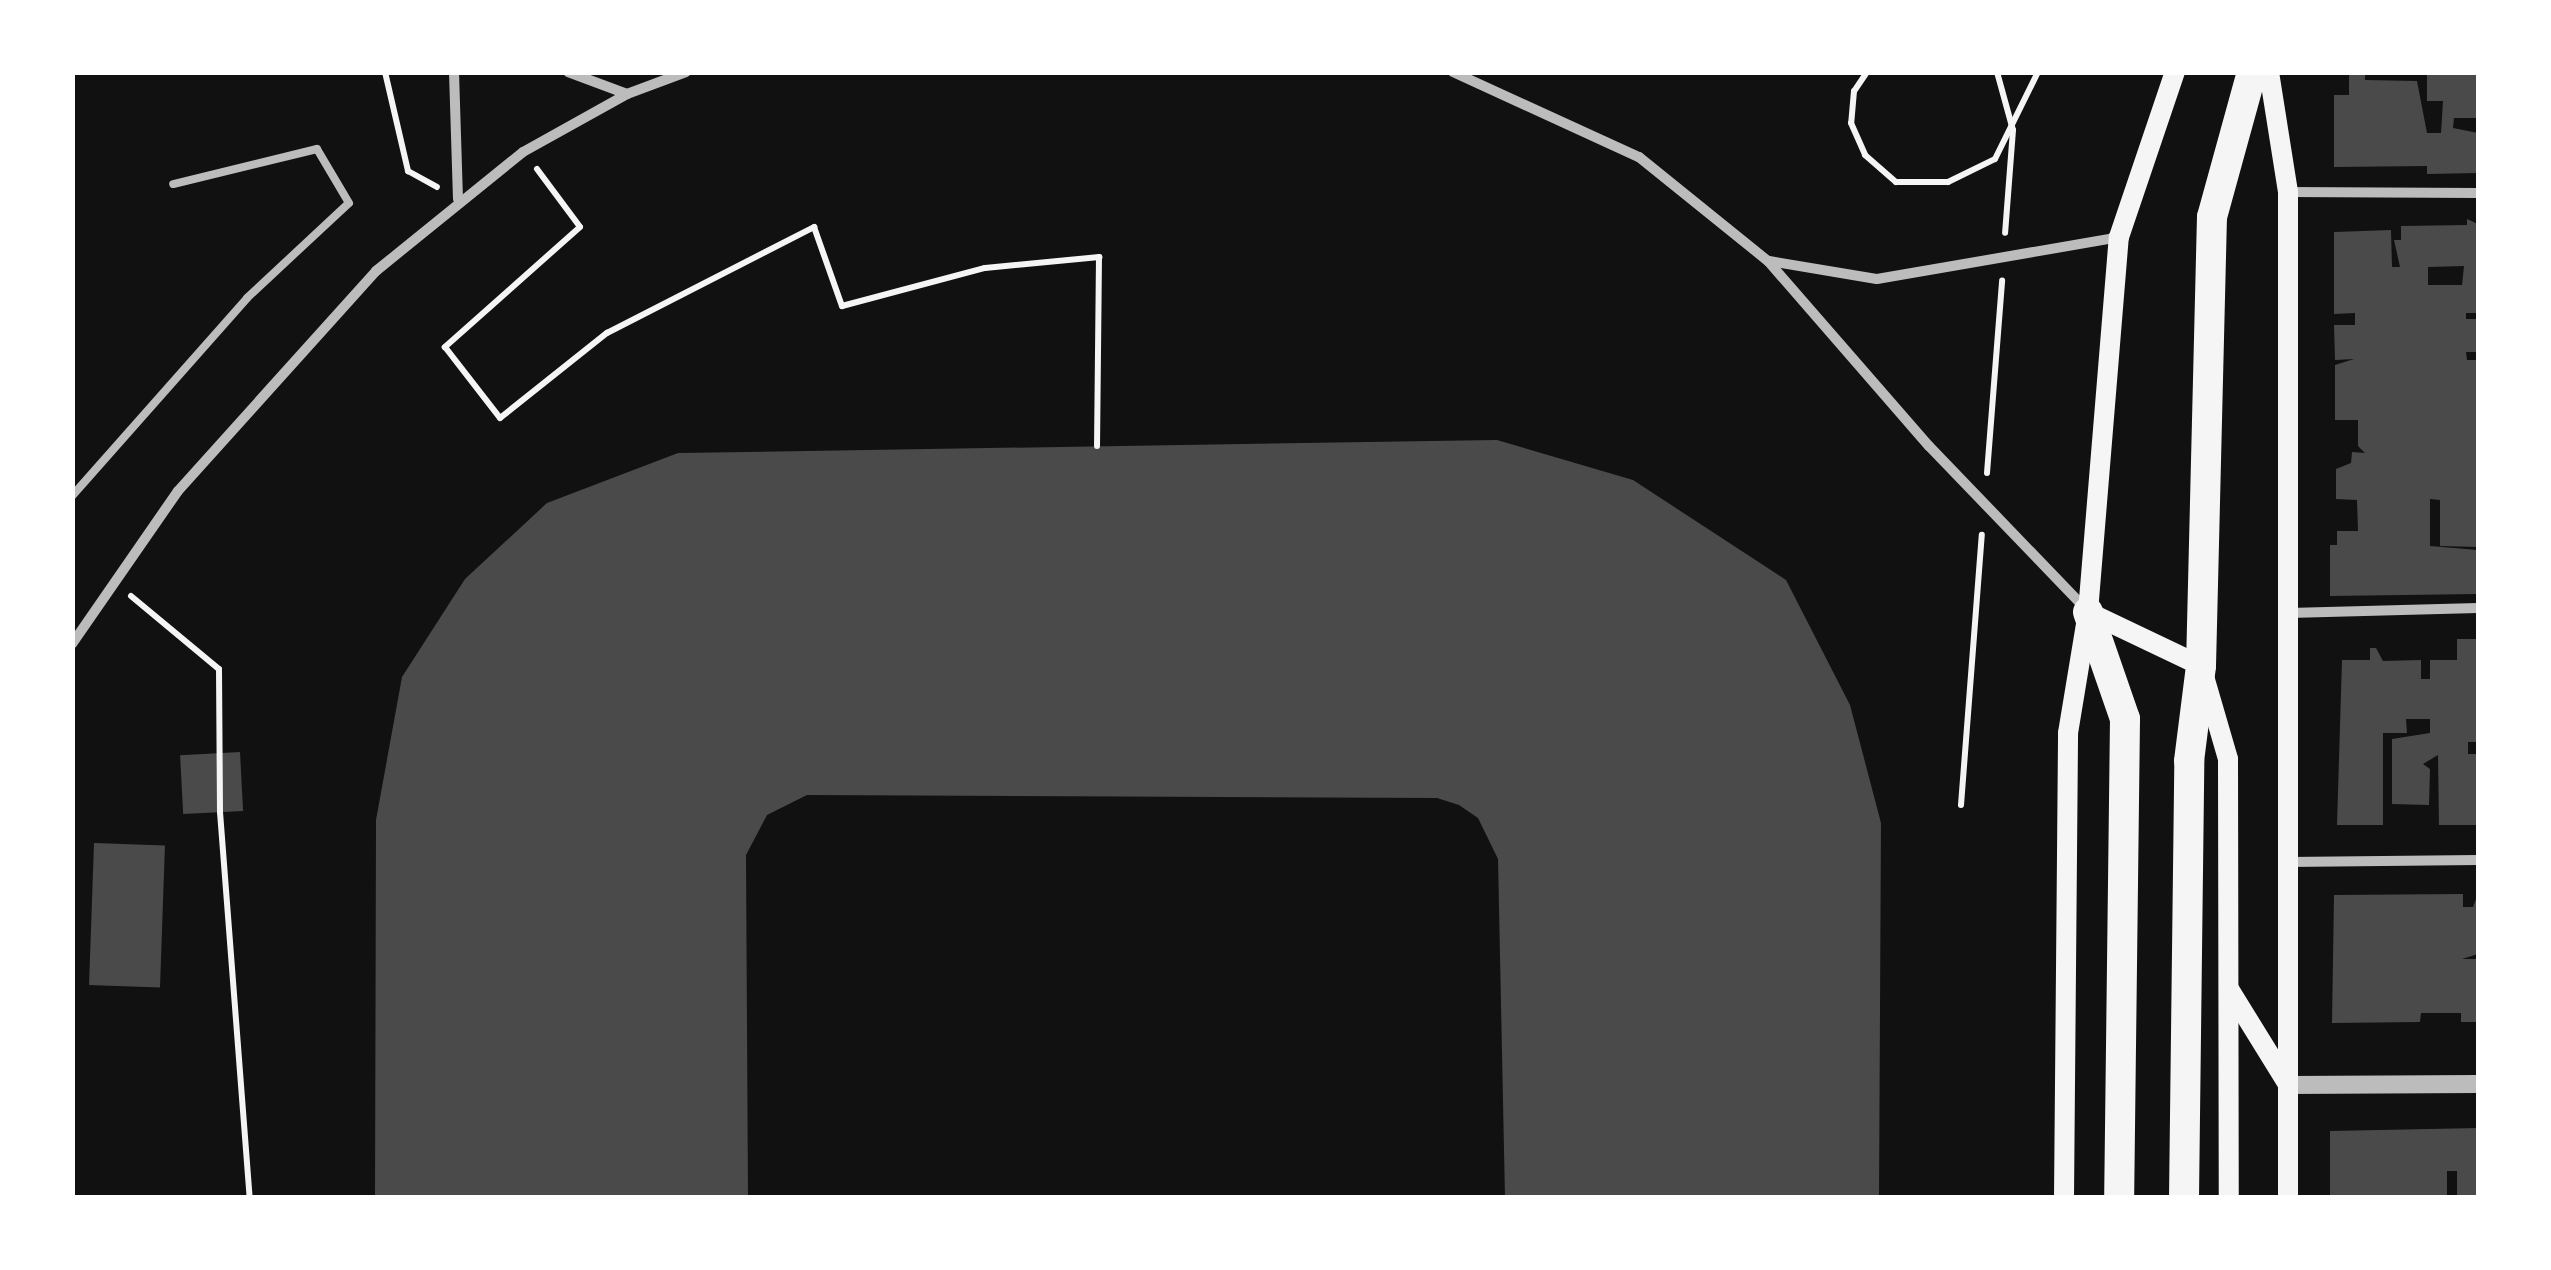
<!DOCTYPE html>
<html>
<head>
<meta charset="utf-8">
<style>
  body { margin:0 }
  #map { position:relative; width:2551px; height:1270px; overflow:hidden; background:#111; font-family:Inter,sans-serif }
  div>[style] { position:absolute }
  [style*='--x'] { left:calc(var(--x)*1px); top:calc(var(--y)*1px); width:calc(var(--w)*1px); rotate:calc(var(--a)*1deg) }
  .building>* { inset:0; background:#4a4a4a; transform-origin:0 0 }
  .path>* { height:6px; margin:-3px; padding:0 3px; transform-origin:3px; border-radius:3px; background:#f5f5f5 }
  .service>* { height:8px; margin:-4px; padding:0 4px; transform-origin:4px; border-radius:4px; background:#bcbcbc }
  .minor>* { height:10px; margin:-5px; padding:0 5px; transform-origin:5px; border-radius:5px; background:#bcbcbc }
  .tertiary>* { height:18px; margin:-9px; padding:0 9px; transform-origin:9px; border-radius:9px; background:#bcbcbc }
  .secondary>* { height:20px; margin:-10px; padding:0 10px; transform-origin:10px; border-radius:10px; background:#f5f5f5 }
  .motorway>* { height:30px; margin:-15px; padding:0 15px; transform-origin:15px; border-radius:15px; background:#f5f5f5 }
  span { translate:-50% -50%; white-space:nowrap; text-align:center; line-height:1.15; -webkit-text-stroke:9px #fff; paint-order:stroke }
  .frame { position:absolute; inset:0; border:75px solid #fff; pointer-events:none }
</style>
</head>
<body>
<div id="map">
  <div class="building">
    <i style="clip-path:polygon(2349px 72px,2365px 72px,2365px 80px,2417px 81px,2427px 133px,2441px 133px,2443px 101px,2427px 101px,2427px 72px,2478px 72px,2478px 118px,2454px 118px,2453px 128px,2478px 133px,2478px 173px,2427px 174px,2427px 166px,2334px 167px,2334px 95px,2349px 95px)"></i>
    <i style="clip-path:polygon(evenodd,2467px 219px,2478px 224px,2478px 313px,2466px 313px,2466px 319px,2478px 319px,2478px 352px,2466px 352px,2467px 360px,2478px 360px,2478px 547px,2440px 546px,2440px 500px,2430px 499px,2430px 546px,2478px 550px,2478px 594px,2330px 596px,2330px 545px,2337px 545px,2337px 531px,2358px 531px,2357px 500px,2336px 499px,2336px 469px,2351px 463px,2352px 452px,2365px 453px,2358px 446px,2358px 420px,2335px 420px,2335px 365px,2354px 359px,2335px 360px,2334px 325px,2355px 325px,2355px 313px,2334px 314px,2334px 232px,2391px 230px,2392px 267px,2400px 267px,2394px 240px,2401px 240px,2401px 226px,2467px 225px,2467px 219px,2464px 266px,2462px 285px,2428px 285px,2428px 267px,2464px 266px)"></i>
    <i style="clip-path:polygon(1497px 440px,1633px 480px,1786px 580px,1850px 705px,1881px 823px,1879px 1198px,1505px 1198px,1498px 859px,1478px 818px,1459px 805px,1437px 798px,807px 795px,767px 815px,746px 855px,748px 1198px,375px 1198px,376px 820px,402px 677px,465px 579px,547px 503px,678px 453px)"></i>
    <i style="clip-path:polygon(2457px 639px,2476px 639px,2478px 731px,2478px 742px,2468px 742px,2468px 754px,2478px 754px,2477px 825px,2439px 825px,2438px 755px,2423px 764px,2430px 769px,2429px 805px,2392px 804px,2392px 739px,2430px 733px,2430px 719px,2406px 719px,2407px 733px,2383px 733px,2383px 825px,2337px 825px,2342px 660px,2370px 660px,2370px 648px,2376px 648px,2383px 661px,2421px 660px,2421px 679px,2430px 679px,2430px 660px,2457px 660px)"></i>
    <i style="left:240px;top:752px;width:59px;height:60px;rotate:87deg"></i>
    <i style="left:94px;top:843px;width:71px;height:142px;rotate:2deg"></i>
    <i style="clip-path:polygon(2463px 894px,2463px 907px,2473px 907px,2478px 894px,2478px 954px,2462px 959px,2478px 959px,2478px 1022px,2461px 1022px,2461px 1013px,2421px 1013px,2420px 1022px,2332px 1023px,2334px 895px)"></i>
    <i style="clip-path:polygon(2478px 1128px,2478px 1198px,2457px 1198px,2457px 1171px,2447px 1171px,2447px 1197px,2330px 1198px,2330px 1131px)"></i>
  </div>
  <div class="path">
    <i style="--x:385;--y:72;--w:102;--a:76.9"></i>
    <i style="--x:408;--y:171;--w:33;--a:29"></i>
    <i style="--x:1867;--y:72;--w:23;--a:124"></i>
    <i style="--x:1854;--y:91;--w:32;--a:95"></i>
    <i style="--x:1851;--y:123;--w:35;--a:66"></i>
    <i style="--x:1865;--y:155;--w:41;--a:41.1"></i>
    <i style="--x:1896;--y:182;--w:52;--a:0"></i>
    <i style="--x:1948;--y:182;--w:52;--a:-26.1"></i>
    <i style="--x:1995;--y:159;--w:97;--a:-63.7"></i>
    <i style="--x:1997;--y:72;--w:60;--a:74.6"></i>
    <i style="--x:2013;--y:130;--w:103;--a:94.4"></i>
    <i style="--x:537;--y:169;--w:72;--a:53.4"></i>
    <i style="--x:580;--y:227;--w:181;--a:138.4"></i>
    <i style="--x:445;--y:347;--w:90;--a:52.2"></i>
    <i style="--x:500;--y:418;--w:137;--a:-38.5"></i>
    <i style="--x:607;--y:333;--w:233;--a:-27.1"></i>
    <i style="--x:814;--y:227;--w:84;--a:70.5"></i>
    <i style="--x:842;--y:306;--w:148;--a:-14.9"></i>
    <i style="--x:985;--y:268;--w:115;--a:-5.5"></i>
    <i style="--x:1099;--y:257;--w:189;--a:90.6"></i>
    <i style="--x:1987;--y:473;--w:193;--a:-85.5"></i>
    <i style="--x:131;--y:596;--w:114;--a:39.7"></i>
    <i style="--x:219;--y:669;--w:143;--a:89.6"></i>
    <i style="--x:220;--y:812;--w:387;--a:85.6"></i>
    <i style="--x:1961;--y:805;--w:271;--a:-85.6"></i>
  </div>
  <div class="service">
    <i style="--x:72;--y:496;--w:264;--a:-48.5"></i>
    <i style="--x:247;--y:298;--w:139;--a:-43"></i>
    <i style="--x:349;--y:203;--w:63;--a:-120.7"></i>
    <i style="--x:317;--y:149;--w:148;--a:166.3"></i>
  </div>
  <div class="minor">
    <i style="--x:454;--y:72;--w:127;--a:88.2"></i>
    <i style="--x:568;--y:72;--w:63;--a:20.4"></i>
    <i style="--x:1453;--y:72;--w:205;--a:24.6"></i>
    <i style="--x:1639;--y:157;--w:166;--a:38.9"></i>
    <i style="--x:1768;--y:261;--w:245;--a:49"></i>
    <i style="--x:1929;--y:446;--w:229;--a:46.1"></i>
    <i style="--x:2289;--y:192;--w:189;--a:0.3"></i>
    <i style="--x:1769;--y:261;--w:109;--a:9.5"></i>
    <i style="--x:1877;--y:279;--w:246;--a:-9.8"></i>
    <i style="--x:2289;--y:613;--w:189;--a:-1.5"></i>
    <i style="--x:72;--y:644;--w:186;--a:-55.3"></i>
    <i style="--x:178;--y:491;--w:296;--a:-48"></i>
    <i style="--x:376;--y:271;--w:189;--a:-39"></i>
    <i style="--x:523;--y:152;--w:119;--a:-29.1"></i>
    <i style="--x:627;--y:94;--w:63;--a:-20.4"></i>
    <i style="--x:2288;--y:862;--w:190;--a:-0.6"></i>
  </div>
  <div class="tertiary">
    <i style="--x:2288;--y:1085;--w:190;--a:-0.3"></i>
  </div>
  <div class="secondary">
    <i style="--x:2269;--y:72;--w:121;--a:81"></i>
    <i style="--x:2288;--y:192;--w:1006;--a:90"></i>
    <i style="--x:2088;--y:612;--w:125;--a:25.5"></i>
    <i style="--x:2201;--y:666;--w:97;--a:73.8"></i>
    <i style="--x:2228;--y:759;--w:439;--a:89.9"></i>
    <i style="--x:2229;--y:989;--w:110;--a:58.3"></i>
    <i style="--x:2064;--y:1198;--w:465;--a:-89.5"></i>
    <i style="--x:2068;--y:733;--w:123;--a:-80.6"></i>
    <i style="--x:2088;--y:612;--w:376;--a:-85.3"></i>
    <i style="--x:2119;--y:237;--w:174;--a:-71.3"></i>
  </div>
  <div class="motorway">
    <i style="--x:2088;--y:612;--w:113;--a:70.9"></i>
    <i style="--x:2125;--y:719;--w:479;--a:90.7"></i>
    <i style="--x:2184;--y:1198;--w:437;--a:-89.3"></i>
    <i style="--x:2189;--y:761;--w:96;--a:-82.8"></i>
    <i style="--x:2201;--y:666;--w:449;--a:-88.6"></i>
    <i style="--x:2212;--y:217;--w:150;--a:-74.6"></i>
  </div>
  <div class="frame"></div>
</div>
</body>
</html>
